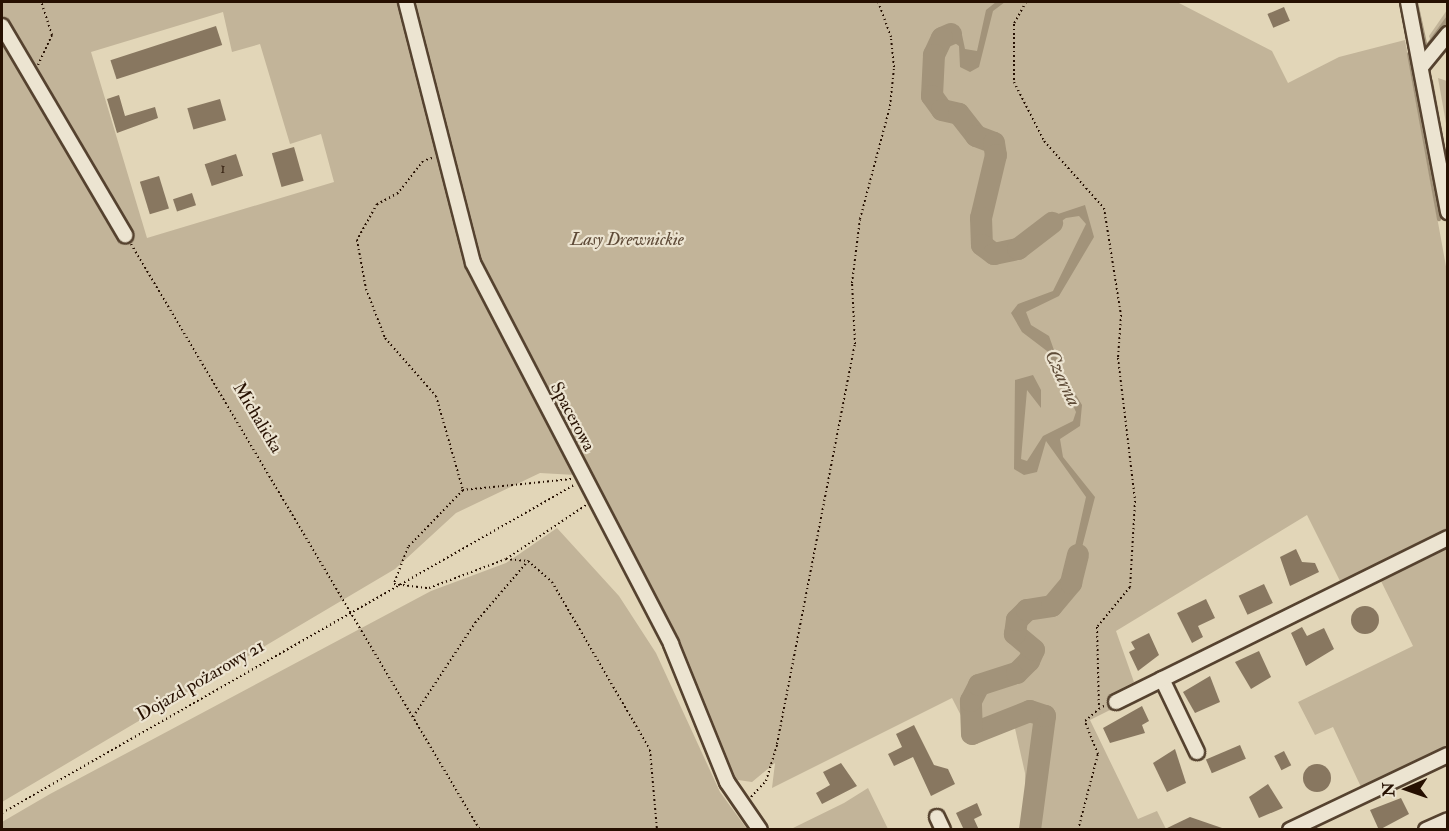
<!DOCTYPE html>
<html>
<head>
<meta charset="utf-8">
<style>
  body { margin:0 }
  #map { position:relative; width:1449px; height:831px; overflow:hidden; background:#e2d6b8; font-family:"IM FELL Double Pica",serif }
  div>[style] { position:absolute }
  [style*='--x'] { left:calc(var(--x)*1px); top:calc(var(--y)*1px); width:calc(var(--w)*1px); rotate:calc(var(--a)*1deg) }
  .green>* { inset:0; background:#c2b499 }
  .water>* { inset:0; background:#a2937a }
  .stream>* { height:4px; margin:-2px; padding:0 2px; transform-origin:2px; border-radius:2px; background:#a2937a }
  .river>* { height:22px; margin:-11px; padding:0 11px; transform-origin:11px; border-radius:11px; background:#a2937a }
  .building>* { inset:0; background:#887760; transform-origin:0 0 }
  .round { border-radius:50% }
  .path>* { height:2px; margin-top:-1px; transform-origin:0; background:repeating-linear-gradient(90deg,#261001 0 1.5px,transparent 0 4.5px) }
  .roads { filter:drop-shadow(2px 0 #55422f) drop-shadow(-2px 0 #55422f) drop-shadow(0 2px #55422f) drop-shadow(0 -2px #55422f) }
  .minor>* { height:14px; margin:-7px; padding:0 7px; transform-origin:7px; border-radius:7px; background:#ece4d1 }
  span { translate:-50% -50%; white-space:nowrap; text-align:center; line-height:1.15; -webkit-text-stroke:4.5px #ece4d1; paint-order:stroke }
  .number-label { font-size:15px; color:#3e2a19 }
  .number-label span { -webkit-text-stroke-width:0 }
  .park-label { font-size:18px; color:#5d4936; font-style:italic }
  .street-label { font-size:18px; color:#261001 }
  .water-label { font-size:20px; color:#5e4b37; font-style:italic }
  .frame { position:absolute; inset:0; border:3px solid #261001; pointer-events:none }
  .north { position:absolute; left:1377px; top:759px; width:60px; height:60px; -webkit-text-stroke:4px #ece4d1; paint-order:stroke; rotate:268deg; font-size:16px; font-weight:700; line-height:24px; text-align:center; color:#261001 }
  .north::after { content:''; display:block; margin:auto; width:21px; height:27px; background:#261001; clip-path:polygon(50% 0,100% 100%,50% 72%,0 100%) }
</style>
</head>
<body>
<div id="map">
  <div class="green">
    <i style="clip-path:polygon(evenodd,2px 2px,1177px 2px,1272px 51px,1288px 83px,1339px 57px,1405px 40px,1447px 272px,1447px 531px,1342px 585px,1307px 515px,1116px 631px,1134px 682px,1110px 694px,1116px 707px,1090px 720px,1138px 819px,1157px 811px,1166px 829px,1025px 829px,1025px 773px,1014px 724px,975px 743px,952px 698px,772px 788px,775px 763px,752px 782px,731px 779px,676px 634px,593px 476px,540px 473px,456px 513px,395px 569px,2px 802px,2px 2px,223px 12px,232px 52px,260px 44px,290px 144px,321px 134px,334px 182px,147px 238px,91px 52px,223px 12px)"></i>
    <i style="clip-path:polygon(1447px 10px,1447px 22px,1432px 45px,1429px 36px)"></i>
    <i style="clip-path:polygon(1438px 78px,1447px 81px,1447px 129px)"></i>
    <i style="clip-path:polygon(557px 528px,619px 596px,656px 653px,720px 792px,747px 829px,2px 829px,2px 822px,50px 794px,431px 591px,506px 563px)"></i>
    <i style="clip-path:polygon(1447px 547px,1447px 747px,1361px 787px,1333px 727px,1315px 735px,1298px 702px,1413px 646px,1380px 579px)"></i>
    <i style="clip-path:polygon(868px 788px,888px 829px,791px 829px,844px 803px)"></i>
  </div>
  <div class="water">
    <i style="clip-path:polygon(996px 2px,1005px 2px,993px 11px,979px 67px,970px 72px,960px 67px,959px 46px,952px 41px,939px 59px,929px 51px,952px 26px,961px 30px,965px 49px,977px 51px,986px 10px)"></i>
    <i style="clip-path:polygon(1085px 205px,1094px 237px,1059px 296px,1026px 312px,1031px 325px,1049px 336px,1061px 370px,1082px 405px,1080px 426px,1060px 439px,1063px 457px,1095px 497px,1072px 586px,1067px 582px,1086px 497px,1046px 441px,1037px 472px,1024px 475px,1014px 469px,1015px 380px,1033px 375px,1041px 390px,1041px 408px,1027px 390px,1021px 459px,1027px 461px,1043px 436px,1073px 421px,1076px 412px,1047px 351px,1022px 332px,1011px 313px,1018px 304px,1053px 291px,1086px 224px,1079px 216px,1066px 218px,1046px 232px,1044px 240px,1033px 246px,1031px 240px,1058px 214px)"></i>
  </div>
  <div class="stream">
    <i style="--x:1416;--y:2;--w:47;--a:77.7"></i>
    <i style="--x:1426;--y:48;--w:37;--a:-54"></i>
    <i style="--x:1409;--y:54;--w:168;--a:79.7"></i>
    <i style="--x:1431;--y:81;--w:83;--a:79.6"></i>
  </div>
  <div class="river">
    <i style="--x:951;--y:34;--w:10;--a:156"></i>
    <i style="--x:942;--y:38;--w:19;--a:115"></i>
    <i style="--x:934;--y:55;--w:41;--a:92.8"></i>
    <i style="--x:932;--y:96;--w:17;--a:54"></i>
    <i style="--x:942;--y:110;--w:17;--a:13"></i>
    <i style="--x:959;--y:114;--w:28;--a:52"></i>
    <i style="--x:976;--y:136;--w:19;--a:21"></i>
    <i style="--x:994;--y:143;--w:12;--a:81"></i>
    <i style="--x:996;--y:155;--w:65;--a:103.4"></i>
    <i style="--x:981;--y:218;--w:27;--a:88"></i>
    <i style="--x:982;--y:245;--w:15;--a:37"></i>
    <i style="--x:994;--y:254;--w:25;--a:-12"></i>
    <i style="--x:1018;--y:249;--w:43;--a:-37.4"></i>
    <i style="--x:1030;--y:830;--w:115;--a:-82.5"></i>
    <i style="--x:1045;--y:716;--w:16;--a:-162"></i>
    <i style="--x:1030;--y:711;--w:62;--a:158.4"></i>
    <i style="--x:972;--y:734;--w:33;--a:-92"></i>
    <i style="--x:971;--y:701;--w:18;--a:-63"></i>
    <i style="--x:979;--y:685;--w:40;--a:-18"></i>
    <i style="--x:1017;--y:673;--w:17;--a:-45"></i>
    <i style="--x:1029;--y:661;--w:12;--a:-66"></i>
    <i style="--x:1034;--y:650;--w:25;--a:-140"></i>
    <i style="--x:1015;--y:634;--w:14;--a:-82"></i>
    <i style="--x:1017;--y:620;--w:14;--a:-45"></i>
    <i style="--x:1027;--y:610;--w:25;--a:-9"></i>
    <i style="--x:1052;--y:606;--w:30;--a:-50"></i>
    <i style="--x:1071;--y:583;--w:29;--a:-76"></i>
  </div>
  <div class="building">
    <i style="left:1284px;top:7px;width:15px;height:18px;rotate:67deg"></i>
    <i style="left:216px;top:26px;width:20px;height:111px;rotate:72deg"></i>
    <i style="clip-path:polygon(119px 95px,125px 116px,155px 107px,158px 118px,117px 133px,107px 99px)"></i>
    <i style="left:220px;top:99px;width:22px;height:34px;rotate:74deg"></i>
    <i style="left:294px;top:147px;width:35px;height:23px;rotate:74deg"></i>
    <i style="left:236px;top:154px;width:23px;height:33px;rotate:72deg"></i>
    <i style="left:159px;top:176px;width:34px;height:20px;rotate:73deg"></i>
    <i style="left:192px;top:193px;width:13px;height:20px;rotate:72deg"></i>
    <i style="clip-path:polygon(1296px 549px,1302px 562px,1315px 563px,1319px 572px,1290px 586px,1280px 557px)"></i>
    <i style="left:1264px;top:584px;width:21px;height:28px;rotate:65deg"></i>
    <i style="clip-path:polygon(1206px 599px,1215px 618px,1198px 626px,1203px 637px,1192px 643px,1177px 613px)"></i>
    <i class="round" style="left:1351px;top:606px;width:28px;height:28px"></i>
    <i style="clip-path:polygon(1302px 627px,1307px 636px,1324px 628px,1334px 649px,1306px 666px,1291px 633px)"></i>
    <i style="clip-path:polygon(1149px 633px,1159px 655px,1138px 671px,1129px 652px,1135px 649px,1131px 642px)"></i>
    <i style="clip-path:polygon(1259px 651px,1271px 677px,1251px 689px,1235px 662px)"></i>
    <i style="clip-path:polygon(1210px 676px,1220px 702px,1195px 713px,1183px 692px)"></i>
    <i style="clip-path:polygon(1142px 706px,1149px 721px,1142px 725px,1145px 733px,1110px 743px,1103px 728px)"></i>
    <i style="clip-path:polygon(914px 725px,934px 765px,948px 769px,955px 784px,931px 796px,913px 757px,894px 766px,888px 754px,902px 747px,896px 734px)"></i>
    <i style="left:1240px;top:745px;width:15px;height:37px;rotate:67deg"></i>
    <i style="clip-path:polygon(1175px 749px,1186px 783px,1167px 792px,1153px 763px)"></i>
    <i style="left:1284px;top:751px;width:16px;height:11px;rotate:63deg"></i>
    <i style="clip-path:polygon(841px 763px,857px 786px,822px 804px,816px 793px,830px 785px,823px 772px)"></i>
    <i class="round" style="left:1303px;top:764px;width:28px;height:28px"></i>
    <i style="clip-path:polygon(1268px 784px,1283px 808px,1259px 818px,1249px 797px)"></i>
    <i style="clip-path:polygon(1401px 798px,1409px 814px,1379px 830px,1370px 810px)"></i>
    <i style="clip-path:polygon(977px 803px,982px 815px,974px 819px,979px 830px,964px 830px,956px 813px)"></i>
    <i style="clip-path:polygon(1190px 817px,1222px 828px,1222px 830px,1163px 830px)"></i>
  </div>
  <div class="path">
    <i style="--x:1026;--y:2;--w:25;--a:119"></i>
    <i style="--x:1014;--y:24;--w:58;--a:90"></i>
    <i style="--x:1014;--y:82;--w:66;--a:63"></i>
    <i style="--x:1044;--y:141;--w:90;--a:48.2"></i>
    <i style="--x:1104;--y:208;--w:108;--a:81"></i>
    <i style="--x:1121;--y:315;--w:43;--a:94"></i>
    <i style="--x:1118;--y:358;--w:144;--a:83.2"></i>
    <i style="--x:1135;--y:501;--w:86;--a:93.3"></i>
    <i style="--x:1130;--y:587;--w:52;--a:129.5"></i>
    <i style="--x:1097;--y:627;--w:82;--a:88.6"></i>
    <i style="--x:1099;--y:709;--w:6;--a:-31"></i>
    <i style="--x:38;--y:65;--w:33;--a:-65"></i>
    <i style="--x:52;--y:35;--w:35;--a:-108"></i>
    <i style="--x:432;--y:158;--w:9;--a:162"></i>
    <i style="--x:423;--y:161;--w:41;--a:128"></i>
    <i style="--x:398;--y:193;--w:24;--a:152"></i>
    <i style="--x:377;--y:204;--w:41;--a:119.1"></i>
    <i style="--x:357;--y:240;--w:50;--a:79.6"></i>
    <i style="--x:366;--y:289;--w:53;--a:68.8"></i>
    <i style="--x:385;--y:338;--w:77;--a:48.7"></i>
    <i style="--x:436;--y:396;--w:98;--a:74"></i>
    <i style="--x:131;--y:244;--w:682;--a:59.22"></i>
    <i style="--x:571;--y:479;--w:109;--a:174.2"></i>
    <i style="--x:463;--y:490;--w:79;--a:134"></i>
    <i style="--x:408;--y:547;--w:40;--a:111"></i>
    <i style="--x:394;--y:584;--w:35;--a:7"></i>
    <i style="--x:429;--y:588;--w:82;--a:-20.6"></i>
    <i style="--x:506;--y:559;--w:22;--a:5"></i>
    <i style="--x:528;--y:561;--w:32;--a:41"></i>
    <i style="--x:552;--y:582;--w:194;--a:59.7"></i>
    <i style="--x:650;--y:750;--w:80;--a:85"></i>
    <i style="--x:506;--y:559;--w:97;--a:-34"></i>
    <i style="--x:413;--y:717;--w:113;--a:-56.6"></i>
    <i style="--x:475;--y:623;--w:82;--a:-49.5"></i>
    <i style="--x:751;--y:797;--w:22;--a:-47"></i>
    <i style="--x:766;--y:781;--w:39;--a:-73"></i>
    <i style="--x:777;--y:744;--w:408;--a:-79"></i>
    <i style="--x:855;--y:344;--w:61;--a:-92.8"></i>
    <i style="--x:852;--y:283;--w:64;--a:-82.9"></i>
    <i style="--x:860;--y:219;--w:117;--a:-75.1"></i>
    <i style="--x:890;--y:106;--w:39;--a:-84"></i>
    <i style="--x:894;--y:67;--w:30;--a:-96"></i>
    <i style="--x:891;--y:37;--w:37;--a:-110"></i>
    <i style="--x:2;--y:813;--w:659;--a:-29.83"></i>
    <i style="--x:1078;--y:830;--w:79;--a:-75.3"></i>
    <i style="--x:1098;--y:754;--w:35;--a:-112"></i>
    <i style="--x:1085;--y:721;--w:18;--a:-41"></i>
  </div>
  <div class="roads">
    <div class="minor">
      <i style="--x:406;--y:2;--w:269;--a:75.6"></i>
      <i style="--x:473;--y:263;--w:429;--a:62.5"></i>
      <i style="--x:671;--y:644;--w:149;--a:67.9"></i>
      <i style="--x:727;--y:782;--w:58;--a:55.5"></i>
      <i style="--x:1408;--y:2;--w:214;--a:79.2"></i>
      <i style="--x:2;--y:26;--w:243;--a:59.5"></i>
      <i style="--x:1421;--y:67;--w:43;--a:-50.7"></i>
      <i style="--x:1162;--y:679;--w:81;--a:64.4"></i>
      <i style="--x:1116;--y:702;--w:370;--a:-26.3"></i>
      <i style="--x:937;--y:817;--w:14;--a:65"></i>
      <i style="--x:1290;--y:830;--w:175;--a:-25.4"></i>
      <i style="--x:1426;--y:830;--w:24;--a:-24"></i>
    </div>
  </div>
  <div class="number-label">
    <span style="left:223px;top:169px">1</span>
  </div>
  <div class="park-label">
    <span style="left:627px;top:240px">Lasy Drewnickie</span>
  </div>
  <div class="street-label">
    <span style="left:572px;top:417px;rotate:62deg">Spacerowa</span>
    <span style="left:257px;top:418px;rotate:59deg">Michalicka</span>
    <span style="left:201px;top:681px;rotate:-30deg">Dojazd pożarowy 21</span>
  </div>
  <div class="water-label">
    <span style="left:1063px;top:378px;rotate:65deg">Czarna</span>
  </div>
  <div class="frame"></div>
  <div class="north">N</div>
</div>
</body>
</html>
